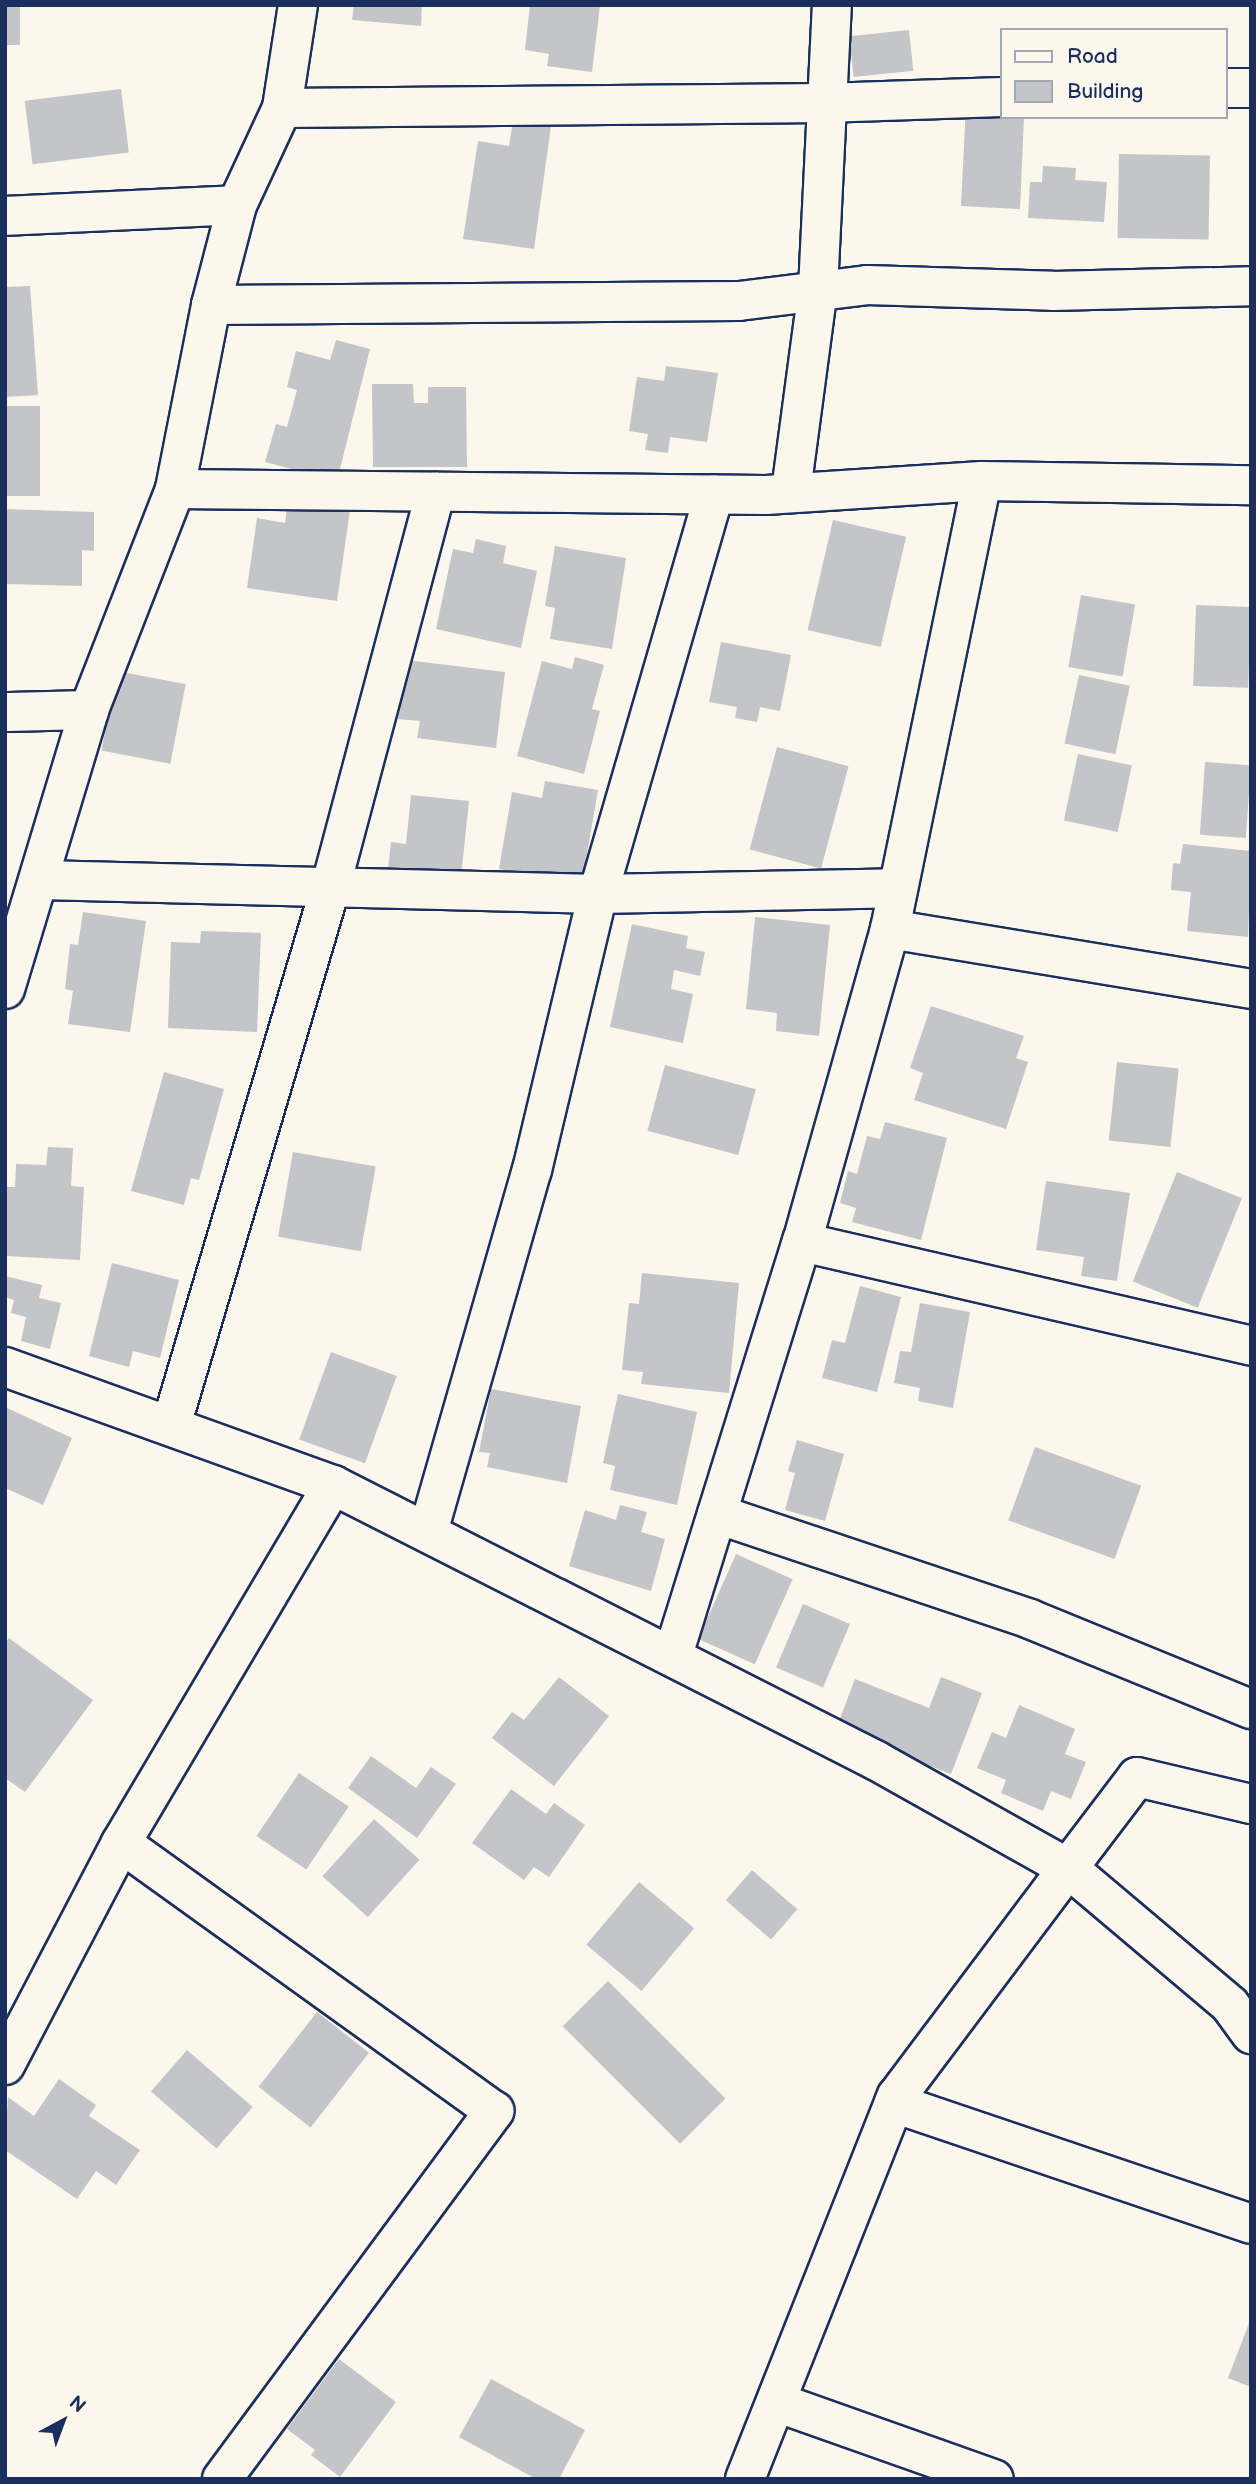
<!DOCTYPE html>
<html>
<head>
<meta charset="utf-8">
<style>
  body { margin:0 }
  #map { position:relative; width:1256px; height:2484px; overflow:hidden; background:#fbf7ec; font-family:"Balsamiq Sans",sans-serif }
  div>[style] { position:absolute }
  [style*='--x'] { left:calc(var(--x)*1px); top:calc(var(--y)*1px); width:calc(var(--w)*1px); rotate:calc(var(--a)*1deg) }
  .building>* { inset:0; background:#c3c5c9; transform-origin:0 0 }
  .roads { filter:drop-shadow(2px 0 #1b2f5e) drop-shadow(-2px 0 #1b2f5e) drop-shadow(0 2px #1b2f5e) drop-shadow(0 -2px #1b2f5e) }
  .minor>* { height:38px; margin:-19px; padding:0 19px; transform-origin:19px; border-radius:19px; background:#fbf7ec }
  span { translate:-50% -50%; white-space:nowrap; text-align:center; line-height:1.15; -webkit-text-stroke:5px #fbf7ec; paint-order:stroke }
  .frame { position:absolute; inset:0; border:7px solid #1b2f5e; pointer-events:none }
  .legend { position:absolute; left:1000px; top:28px; width:228px; height:91px; box-sizing:border-box; background:#fbf7ec; border:2px solid #a1a7b3; margin:0; padding:9px 12px; list-style:none; font-size:21px; color:#1b2f5e }
  .legend li { display:flex; align-items:center; gap:14px; height:35px }
  .legend b { width:35px; border:2px solid #a1a7b3 }
  .north { position:absolute; left:28px; top:2386px; width:70px; height:70px; -webkit-text-stroke:5px #fbf7ec; paint-order:stroke; rotate:41deg; font-size:19px; font-weight:700; line-height:28px; text-align:center; color:#1b2f5e }
  .north::after { content:''; display:block; margin:auto; width:24px; height:32px; background:#1b2f5e; clip-path:polygon(50% 0,100% 100%,50% 72%,0 100%) }
</style>
</head>
<body>
<div id="map">
  <div class="building">
    <i style="left:5px;top:5px;width:15px;height:40px"></i>
    <i style="clip-path:polygon(354px 5px,422px 5px,421px 26px,352px 20px)"></i>
    <i style="clip-path:polygon(530px 5px,600px 5px,592px 72px,547px 66px,549px 54px,525px 50px)"></i>
    <i style="left:909px;top:30px;width:41px;height:60px;rotate:84deg"></i>
    <i style="left:121px;top:89px;width:64px;height:97px;rotate:83deg"></i>
    <i style="clip-path:polygon(966px 105px,1002px 107px,1002px 117px,1024px 117px,1020px 209px,961px 206px)"></i>
    <i style="clip-path:polygon(513px 121px,551px 126px,534px 249px,463px 239px,478px 141px,509px 146px)"></i>
    <i style="left:1119px;top:154px;width:91px;height:84px;rotate:1deg"></i>
    <i style="clip-path:polygon(1043px 166px,1076px 168px,1075px 180px,1107px 182px,1104px 222px,1028px 218px,1030px 182px,1042px 182px)"></i>
    <i style="clip-path:polygon(30px 286px,38px 395px,5px 397px,5px 287px)"></i>
    <i style="clip-path:polygon(336px 340px,370px 349px,337px 481px,265px 462px,276px 424px,287px 427px,297px 390px,287px 387px,296px 351px,330px 360px)"></i>
    <i style="clip-path:polygon(666px 366px,718px 373px,707px 442px,670px 437px,668px 453px,645px 450px,648px 434px,629px 431px,637px 377px,664px 381px)"></i>
    <i style="clip-path:polygon(372px 384px,413px 384px,414px 403px,428px 403px,428px 387px,466px 387px,467px 467px,373px 467px)"></i>
    <i style="left:5px;top:406px;width:35px;height:90px"></i>
    <i style="clip-path:polygon(288px 501px,350px 510px,337px 601px,247px 588px,257px 518px,285px 523px)"></i>
    <i style="clip-path:polygon(5px 509px,94px 512px,94px 551px,82px 550px,82px 586px,5px 584px)"></i>
    <i style="left:833px;top:520px;width:75px;height:113px;rotate:13deg"></i>
    <i style="clip-path:polygon(476px 539px,506px 546px,503px 563px,537px 571px,521px 648px,436px 629px,453px 549px,473px 553px)"></i>
    <i style="clip-path:polygon(555px 546px,626px 558px,612px 649px,550px 639px,555px 608px,545px 606px)"></i>
    <i style="left:1081px;top:595px;width:55px;height:73px;rotate:10deg"></i>
    <i style="left:1196px;top:605px;width:55px;height:81px;rotate:2deg"></i>
    <i style="clip-path:polygon(721px 642px,791px 655px,780px 711px,760px 707px,757px 722px,735px 718px,737px 707px,709px 702px)"></i>
    <i style="clip-path:polygon(575px 657px,604px 665px,592px 709px,600px 711px,584px 774px,517px 756px,542px 661px,572px 669px)"></i>
    <i style="clip-path:polygon(406px 660px,505px 672px,496px 748px,417px 738px,420px 721px,398px 719px)"></i>
    <i style="left:117px;top:671px;width:70px;height:81px;rotate:11deg"></i>
    <i style="left:1079px;top:675px;width:52px;height:70px;rotate:12deg"></i>
    <i style="left:777px;top:747px;width:74px;height:106px;rotate:15deg"></i>
    <i style="left:1078px;top:754px;width:55px;height:68px;rotate:12deg"></i>
    <i style="left:1205px;top:762px;width:46px;height:73px;rotate:4deg"></i>
    <i style="clip-path:polygon(545px 781px,598px 790px,582px 883px,499px 869px,512px 792px,542px 798px)"></i>
    <i style="clip-path:polygon(411px 795px,469px 801px,461px 877px,388px 869px,391px 842px,406px 844px)"></i>
    <i style="clip-path:polygon(1183px 844px,1251px 851px,1248px 937px,1187px 931px,1191px 892px,1171px 890px,1173px 863px,1180px 864px)"></i>
    <i style="clip-path:polygon(83px 912px,146px 921px,130px 1032px,68px 1024px,73px 991px,65px 989px,70px 944px,78px 945px)"></i>
    <i style="clip-path:polygon(755px 917px,830px 925px,819px 1036px,776px 1031px,777px 1013px,746px 1009px)"></i>
    <i style="clip-path:polygon(632px 924px,688px 936px,686px 948px,705px 952px,700px 976px,674px 970px,671px 989px,693px 994px,683px 1043px,610px 1027px)"></i>
    <i style="clip-path:polygon(201px 931px,261px 933px,257px 1032px,168px 1028px,171px 942px,200px 943px)"></i>
    <i style="clip-path:polygon(931px 1006px,1024px 1036px,1016px 1058px,1028px 1062px,1006px 1129px,914px 1100px,923px 1073px,910px 1068px)"></i>
    <i style="left:1117px;top:1062px;width:62px;height:79px;rotate:6deg"></i>
    <i style="left:665px;top:1065px;width:94px;height:68px;rotate:15deg"></i>
    <i style="clip-path:polygon(164px 1072px,224px 1089px,199px 1180px,191px 1178px,184px 1205px,131px 1191px)"></i>
    <i style="clip-path:polygon(885px 1122px,947px 1138px,921px 1240px,852px 1222px,856px 1208px,840px 1203px,848px 1171px,857px 1174px,867px 1136px,880px 1139px)"></i>
    <i style="clip-path:polygon(48px 1147px,73px 1148px,71px 1186px,84px 1187px,80px 1260px,5px 1256px,5px 1187px,15px 1187px,16px 1164px,46px 1165px)"></i>
    <i style="left:293px;top:1152px;width:84px;height:86px;rotate:10deg"></i>
    <i style="left:1177px;top:1172px;width:70px;height:118px;rotate:22deg"></i>
    <i style="clip-path:polygon(1046px 1181px,1130px 1193px,1117px 1281px,1081px 1276px,1084px 1257px,1036px 1250px)"></i>
    <i style="clip-path:polygon(112px 1263px,179px 1280px,160px 1358px,133px 1351px,129px 1367px,89px 1356px)"></i>
    <i style="clip-path:polygon(642px 1273px,739px 1283px,729px 1393px,641px 1384px,643px 1372px,622px 1370px,629px 1303px,639px 1304px)"></i>
    <i style="clip-path:polygon(5px 1276px,42px 1285px,39px 1298px,61px 1303px,50px 1349px,21px 1341px,26px 1317px,11px 1313px,14px 1300px,5px 1297px)"></i>
    <i style="clip-path:polygon(860px 1286px,901px 1297px,877px 1392px,822px 1378px,832px 1340px,845px 1343px)"></i>
    <i style="clip-path:polygon(920px 1303px,970px 1312px,953px 1408px,918px 1401px,920px 1388px,894px 1383px,900px 1351px,911px 1352px)"></i>
    <i style="left:331px;top:1352px;width:70px;height:93px;rotate:20deg"></i>
    <i style="clip-path:polygon(491px 1389px,581px 1406px,567px 1483px,487px 1467px,490px 1453px,479px 1452px)"></i>
    <i style="clip-path:polygon(618px 1394px,697px 1412px,677px 1505px,610px 1490px,615px 1466px,603px 1463px)"></i>
    <i style="clip-path:polygon(5px 1407px,72px 1438px,43px 1505px,5px 1488px)"></i>
    <i style="clip-path:polygon(797px 1440px,844px 1454px,825px 1521px,785px 1510px,795px 1473px,788px 1471px)"></i>
    <i style="left:1035px;top:1447px;width:113px;height:78px;rotate:20deg"></i>
    <i style="clip-path:polygon(620px 1505px,647px 1512px,641px 1532px,665px 1539px,651px 1591px,569px 1566px,585px 1510px,616px 1520px)"></i>
    <i style="left:736px;top:1554px;width:62px;height:93px;rotate:24deg"></i>
    <i style="left:803px;top:1604px;width:51px;height:69px;rotate:23deg"></i>
    <i style="clip-path:polygon(9px 1638px,93px 1700px,25px 1792px,5px 1778px,5px 1644px)"></i>
    <i style="clip-path:polygon(559px 1677px,609px 1716px,554px 1786px,492px 1738px,512px 1712px,524px 1720px)"></i>
    <i style="clip-path:polygon(941px 1677px,982px 1693px,951px 1774px,836px 1729px,855px 1679px,929px 1708px)"></i>
    <i style="clip-path:polygon(1019px 1705px,1075px 1729px,1065px 1754px,1086px 1762px,1071px 1799px,1051px 1791px,1043px 1811px,1001px 1793px,1006px 1780px,977px 1768px,992px 1732px,1006px 1738px)"></i>
    <i style="clip-path:polygon(371px 1756px,416px 1788px,431px 1767px,456px 1784px,417px 1838px,348px 1788px)"></i>
    <i style="left:299px;top:1773px;width:60px;height:76px;rotate:34deg"></i>
    <i style="clip-path:polygon(511px 1789px,546px 1814px,554px 1803px,585px 1825px,549px 1877px,534px 1867px,524px 1880px,472px 1843px)"></i>
    <i style="left:374px;top:1819px;width:61px;height:77px;rotate:42deg"></i>
    <i style="left:752px;top:1870px;width:60px;height:40px;rotate:41deg"></i>
    <i style="left:639px;top:1882px;width:72px;height:82px;rotate:40deg"></i>
    <i style="left:608px;top:1981px;width:166px;height:64px;rotate:45deg"></i>
    <i style="left:317px;top:2012px;width:66px;height:95px;rotate:38deg"></i>
    <i style="left:187px;top:2050px;width:87px;height:55px;rotate:41deg"></i>
    <i style="clip-path:polygon(59px 2079px,96px 2105px,89px 2116px,140px 2150px,116px 2185px,96px 2171px,77px 2199px,5px 2150px,8px 2097px,34px 2116px)"></i>
    <i style="clip-path:polygon(1251px 2318px,1251px 2387px,1228px 2378px)"></i>
    <i style="clip-path:polygon(339px 2359px,396px 2402px,340px 2477px,311px 2455px,315px 2450px,287px 2429px)"></i>
    <i style="clip-path:polygon(491px 2379px,585px 2430px,559px 2479px,536px 2479px,459px 2437px)"></i>
  </div>
  <div class="roads">
    <div class="minor">
      <i style="--x:1226;--y:88;--w:25;--a:0"></i>
      <i style="--x:282;--y:108;--w:542;--a:-0.53"></i>
      <i style="--x:824;--y:103;--w:178;--a:-1.9"></i>
      <i style="--x:5;--y:216;--w:232;--a:-2.7"></i>
      <i style="--x:211;--y:305;--w:528;--a:-0.43"></i>
      <i style="--x:739;--y:301;--w:129;--a:-7.1"></i>
      <i style="--x:867;--y:285;--w:186;--a:1.8"></i>
      <i style="--x:1053;--y:291;--w:198;--a:-1.4"></i>
      <i style="--x:175;--y:489;--w:591;--a:0.58"></i>
      <i style="--x:766;--y:495;--w:216;--a:-3.7"></i>
      <i style="--x:982;--y:481;--w:269;--a:0.9"></i>
      <i style="--x:791;--y:491;--w:204;--a:-82.4"></i>
      <i style="--x:818;--y:289;--w:284;--a:-87.2"></i>
      <i style="--x:5;--y:712;--w:84;--a:-1.4"></i>
      <i style="--x:40;--y:880;--w:558;--a:1.44"></i>
      <i style="--x:598;--y:894;--w:300;--a:-1.1"></i>
      <i style="--x:890;--y:929;--w:366;--a:9.4"></i>
      <i style="--x:5;--y:989;--w:291;--a:-73.2"></i>
      <i style="--x:89;--y:710;--w:237;--a:-68.7"></i>
      <i style="--x:175;--y:489;--w:187;--a:-78.9"></i>
      <i style="--x:211;--y:305;--w:103;--a:-75.4"></i>
      <i style="--x:237;--y:205;--w:107;--a:-65.1"></i>
      <i style="--x:282;--y:108;--w:104;--a:-81.2"></i>
      <i style="--x:802;--y:1242;--w:461;--a:13"></i>
      <i style="--x:5;--y:1367;--w:349;--a:19.8"></i>
      <i style="--x:333;--y:1485;--w:610;--a:26.9"></i>
      <i style="--x:877;--y:1761;--w:219;--a:29.3"></i>
      <i style="--x:1068;--y:1868;--w:212;--a:40.2"></i>
      <i style="--x:1230;--y:2005;--w:36;--a:54"></i>
      <i style="--x:171;--y:1426;--w:560;--a:-73.51"></i>
      <i style="--x:330;--y:889;--w:411;--a:-75.1"></i>
      <i style="--x:717;--y:1514;--w:330;--a:18.5"></i>
      <i style="--x:1030;--y:1619;--w:239;--a:22.2"></i>
      <i style="--x:428;--y:1532;--w:377;--a:-74"></i>
      <i style="--x:532;--y:1170;--w:284;--a:-76.6"></i>
      <i style="--x:598;--y:894;--w:416;--a:-73.8"></i>
      <i style="--x:673;--y:1655;--w:433;--a:-72.7"></i>
      <i style="--x:802;--y:1242;--w:325;--a:-74.3"></i>
      <i style="--x:890;--y:929;--w:457;--a:-78.4"></i>
      <i style="--x:5;--y:2065;--w:250;--a:-62.4"></i>
      <i style="--x:894;--y:2103;--w:377;--a:18.7"></i>
      <i style="--x:776;--y:2402;--w:231;--a:19.5"></i>
      <i style="--x:222;--y:2479;--w:458;--a:-53.5"></i>
      <i style="--x:494;--y:2111;--w:459;--a:-144.3"></i>
      <i style="--x:121;--y:1843;--w:416;--a:-59.4"></i>
      <i style="--x:745;--y:2479;--w:412;--a:-68.4"></i>
      <i style="--x:897;--y:2096;--w:285;--a:-53.1"></i>
      <i style="--x:1068;--y:1868;--w:114;--a:-52.8"></i>
      <i style="--x:1137;--y:1777;--w:117;--a:13.3"></i>
    </div>
  </div>
  <div class="frame"></div>
  <ul class="legend">
  <li><b style="height:9px;background:#fbf7ec"></b>Road</li>
  <li><b style="height:19px;background:#c3c5c9"></b>Building</li>
  </ul>
  <div class="north">N</div>
</div>
</body>
</html>
